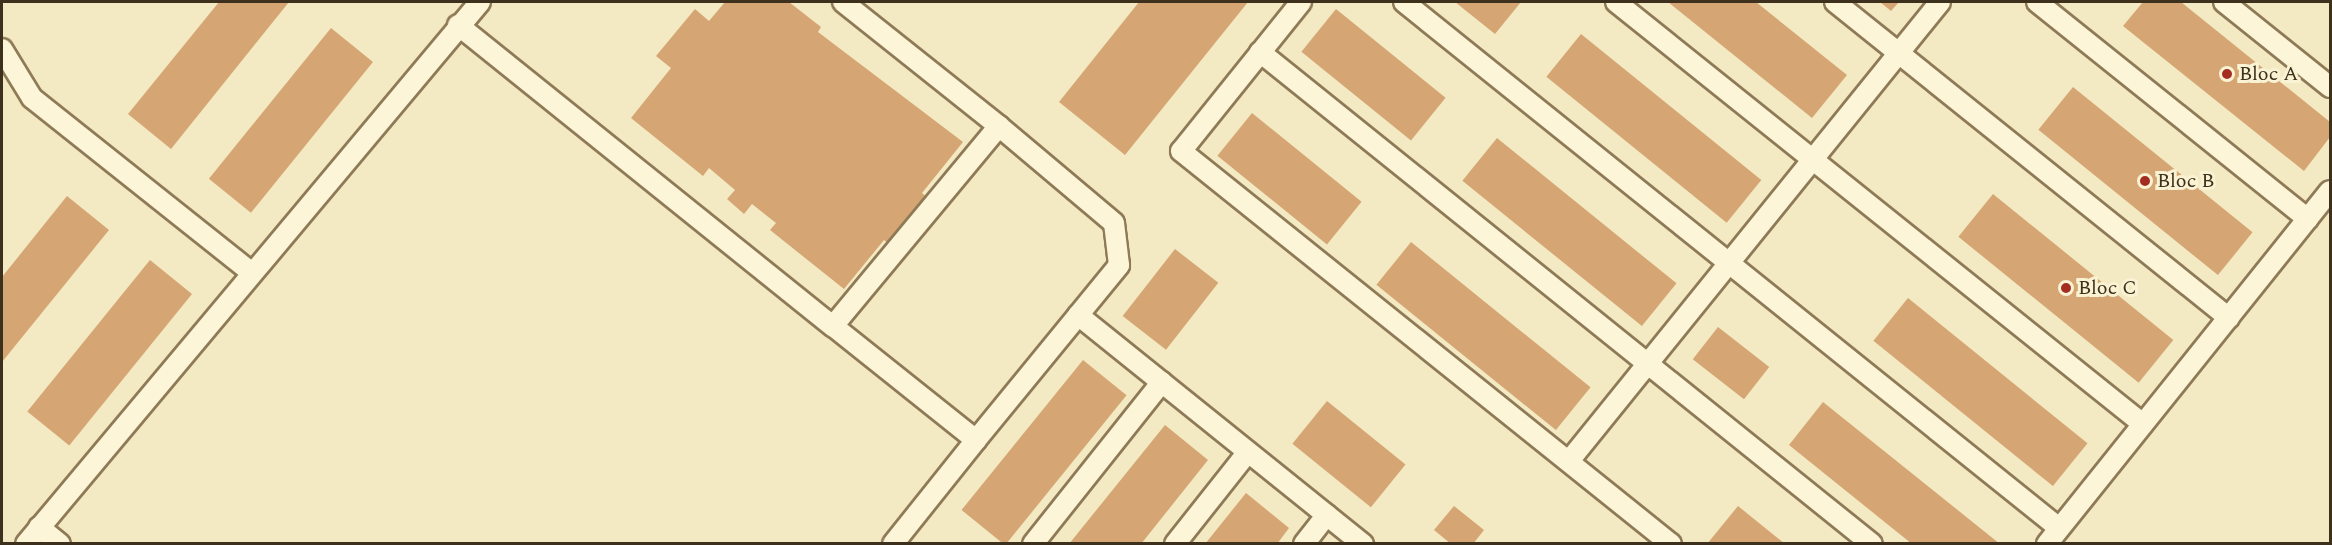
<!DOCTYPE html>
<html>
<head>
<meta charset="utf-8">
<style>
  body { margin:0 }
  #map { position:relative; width:2332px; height:545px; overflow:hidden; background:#f3e9c2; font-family:Spectral,serif }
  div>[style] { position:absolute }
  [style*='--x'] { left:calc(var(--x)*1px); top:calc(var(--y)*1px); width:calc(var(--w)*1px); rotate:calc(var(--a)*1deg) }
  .building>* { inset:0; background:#d5a674; transform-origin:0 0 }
  .roads { filter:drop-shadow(2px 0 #8f7a57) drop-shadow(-2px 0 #8f7a57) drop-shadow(0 2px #8f7a57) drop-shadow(0 -2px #8f7a57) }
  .service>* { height:20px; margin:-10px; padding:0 10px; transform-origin:10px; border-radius:10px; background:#fcf5d7 }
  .dots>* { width:16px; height:16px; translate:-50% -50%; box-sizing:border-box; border:3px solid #f9f2d3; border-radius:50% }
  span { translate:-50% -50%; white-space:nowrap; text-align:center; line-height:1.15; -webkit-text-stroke:6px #f9f2d3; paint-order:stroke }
  .poi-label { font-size:20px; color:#3d301d }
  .left { translate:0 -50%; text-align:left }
  .frame { position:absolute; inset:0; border:3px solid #3d301d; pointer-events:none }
</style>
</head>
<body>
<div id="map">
  <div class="building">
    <i style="clip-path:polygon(219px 2px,289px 2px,171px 149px,128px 114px)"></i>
    <i style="clip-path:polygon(725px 2px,789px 2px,821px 27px,818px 32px,963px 142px,922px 193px,929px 199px,891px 246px,884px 240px,844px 289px,770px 230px,776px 223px,752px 204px,744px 214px,727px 199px,735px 190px,709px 168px,703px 176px,631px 118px,671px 68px,656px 56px,695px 9px,709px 21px)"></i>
    <i style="clip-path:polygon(1139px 2px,1248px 2px,1125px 155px,1059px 102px)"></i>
    <i style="clip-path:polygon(1455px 2px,1521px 2px,1495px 34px)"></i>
    <i style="clip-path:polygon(1668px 2px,1756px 2px,1847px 75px,1812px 118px)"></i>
    <i style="clip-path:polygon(1880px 2px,1899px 2px,1891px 11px)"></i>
    <i style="clip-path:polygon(2143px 2px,2181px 2px,2330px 122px,2330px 137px,2304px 171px,2123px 26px)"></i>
    <i style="left:1336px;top:9px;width:141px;height:55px;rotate:39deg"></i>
    <i style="left:331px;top:28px;width:54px;height:194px;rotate:39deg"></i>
    <i style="left:1581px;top:34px;width:232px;height:55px;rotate:39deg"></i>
    <i style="left:2073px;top:87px;width:231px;height:55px;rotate:39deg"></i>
    <i style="left:1252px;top:113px;width:141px;height:55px;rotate:39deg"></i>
    <i style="left:1497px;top:138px;width:231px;height:55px;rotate:39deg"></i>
    <i style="left:1993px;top:194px;width:232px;height:55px;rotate:39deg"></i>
    <i style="clip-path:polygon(67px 196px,109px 230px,2px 362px,2px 277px)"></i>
    <i style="left:1411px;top:242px;width:231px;height:55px;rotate:39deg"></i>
    <i style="left:1175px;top:249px;width:55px;height:85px;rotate:38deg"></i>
    <i style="left:150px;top:260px;width:54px;height:195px;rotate:39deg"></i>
    <i style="left:1908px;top:298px;width:231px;height:55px;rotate:39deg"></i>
    <i style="left:1718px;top:327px;width:65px;height:41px;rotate:38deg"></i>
    <i style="left:1083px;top:360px;width:56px;height:193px;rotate:39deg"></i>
    <i style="left:1327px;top:401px;width:101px;height:55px;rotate:39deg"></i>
    <i style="clip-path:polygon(1823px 402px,2000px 544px,1912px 544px,1789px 445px)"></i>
    <i style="clip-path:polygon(1165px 425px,1208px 460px,1141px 544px,1069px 544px)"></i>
    <i style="clip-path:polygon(1246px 493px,1289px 528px,1277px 544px,1205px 544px)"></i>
    <i style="clip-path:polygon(1454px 506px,1484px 530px,1473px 544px,1451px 544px,1434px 530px)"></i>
    <i style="clip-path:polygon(1738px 506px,1785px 544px,1707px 544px)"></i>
  </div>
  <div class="roads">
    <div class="service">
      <i style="--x:843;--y:2;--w:199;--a:38.5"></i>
      <i style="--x:1301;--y:2;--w:191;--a:128.8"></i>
      <i style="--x:1181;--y:151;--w:628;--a:38.73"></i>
      <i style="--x:1404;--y:2;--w:840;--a:38.77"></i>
      <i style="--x:1616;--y:2;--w:675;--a:38.69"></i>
      <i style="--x:1835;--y:2;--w:505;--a:38.73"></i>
      <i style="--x:2037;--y:2;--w:347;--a:38.7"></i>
      <i style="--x:2224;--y:2;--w:136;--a:38.7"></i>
      <i style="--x:458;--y:25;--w:481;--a:38.8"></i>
      <i style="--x:833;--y:326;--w:183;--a:38.6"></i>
      <i style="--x:976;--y:440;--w:226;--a:-50.7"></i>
      <i style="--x:1119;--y:265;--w:42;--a:-96.8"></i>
      <i style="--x:1114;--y:223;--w:150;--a:-139.9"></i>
      <i style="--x:999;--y:126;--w:260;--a:129.7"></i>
      <i style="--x:2;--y:49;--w:57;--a:58.5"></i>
      <i style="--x:32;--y:98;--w:280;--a:38.5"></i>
      <i style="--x:1260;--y:52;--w:785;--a:38.8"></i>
      <i style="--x:1078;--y:315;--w:366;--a:38.8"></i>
      <i style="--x:1569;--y:461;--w:590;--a:-51.05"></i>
      <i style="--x:39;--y:527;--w:27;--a:39"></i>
      <i style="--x:26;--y:544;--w:707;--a:-50.05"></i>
      <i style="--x:893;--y:544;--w:133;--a:-51.4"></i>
      <i style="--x:1033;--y:544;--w:207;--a:-51.5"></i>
      <i style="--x:1175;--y:544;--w:117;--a:-51.6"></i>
      <i style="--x:1304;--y:544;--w:37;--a:-52"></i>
      <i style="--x:2047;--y:544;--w:452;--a:-51.3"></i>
    </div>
  </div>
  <div class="dots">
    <i style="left:2227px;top:74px;background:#a42d21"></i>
    <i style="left:2145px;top:181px;background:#a42d21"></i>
    <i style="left:2066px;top:288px;background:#a42d21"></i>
  </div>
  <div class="poi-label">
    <span class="left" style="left:2239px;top:74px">Bloc A</span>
    <span class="left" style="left:2157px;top:181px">Bloc B</span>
    <span class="left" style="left:2078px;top:288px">Bloc C</span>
  </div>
  <div class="frame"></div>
</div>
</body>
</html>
